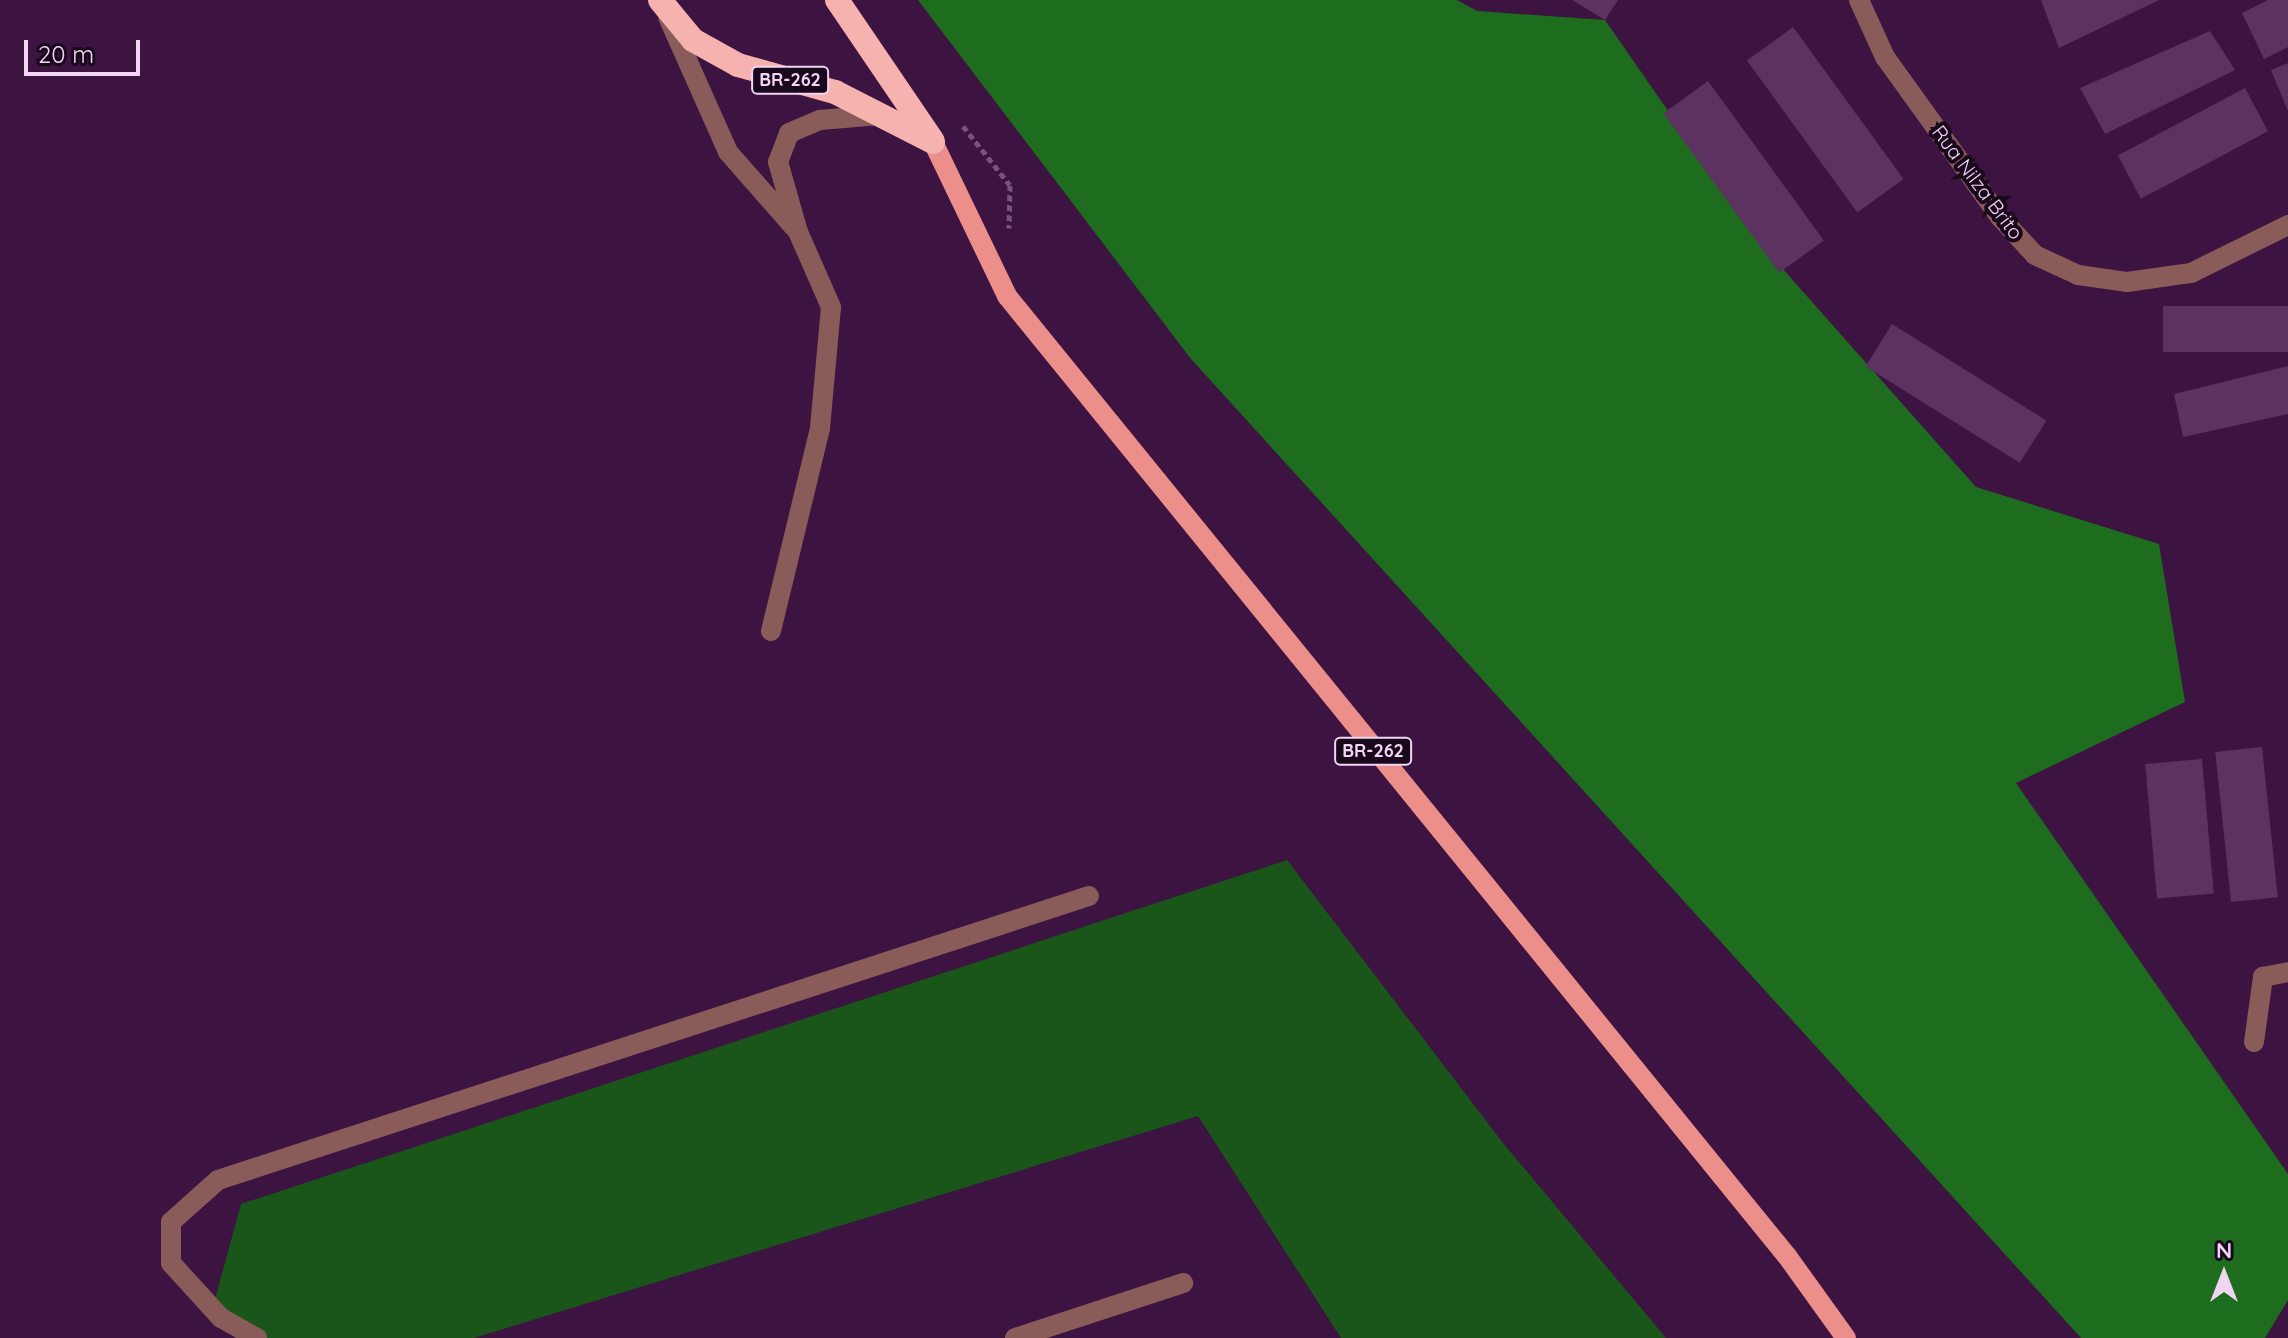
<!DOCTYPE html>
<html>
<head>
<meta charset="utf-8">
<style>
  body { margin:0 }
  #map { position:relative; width:2288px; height:1338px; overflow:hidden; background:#3c1341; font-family:Quicksand,sans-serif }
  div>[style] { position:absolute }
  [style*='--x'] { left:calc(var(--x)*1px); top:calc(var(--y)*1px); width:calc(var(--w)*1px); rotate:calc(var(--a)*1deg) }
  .green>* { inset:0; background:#1a5519 }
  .forest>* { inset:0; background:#1e6c1e }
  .building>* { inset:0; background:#5c3261; transform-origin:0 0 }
  .path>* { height:5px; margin-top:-2.5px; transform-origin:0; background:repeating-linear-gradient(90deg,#78547c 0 6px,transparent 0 10px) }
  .minor>* { height:20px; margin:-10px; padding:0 10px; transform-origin:10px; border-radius:10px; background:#895c59 }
  .major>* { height:20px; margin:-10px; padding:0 10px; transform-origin:10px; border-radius:10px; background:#ec8e8a }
  .highway>* { height:24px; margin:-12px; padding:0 12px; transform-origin:12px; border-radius:12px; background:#f6b2ae }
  span { translate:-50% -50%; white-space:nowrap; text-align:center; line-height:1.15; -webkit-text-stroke:8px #1a081c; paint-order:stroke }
  .shield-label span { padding:2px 6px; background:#1a081c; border:2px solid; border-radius:6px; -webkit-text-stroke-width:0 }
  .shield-label { font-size:18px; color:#f0d6f2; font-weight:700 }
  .street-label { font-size:20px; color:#f0d6f2 }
  .north { position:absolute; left:2184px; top:1234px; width:80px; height:80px; -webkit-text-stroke:6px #1a081c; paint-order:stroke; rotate:0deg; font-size:22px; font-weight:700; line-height:32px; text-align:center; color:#f0d6f2 }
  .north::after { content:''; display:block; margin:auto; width:28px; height:36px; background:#f0d6f2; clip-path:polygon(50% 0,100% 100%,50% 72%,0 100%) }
  .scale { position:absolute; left:24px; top:40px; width:116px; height:36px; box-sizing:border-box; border:4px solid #f0d6f2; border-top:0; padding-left:10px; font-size:24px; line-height:28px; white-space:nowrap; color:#f0d6f2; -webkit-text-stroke:6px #1a081c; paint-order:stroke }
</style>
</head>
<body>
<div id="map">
  <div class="green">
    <i style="clip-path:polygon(1287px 860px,1503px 1143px,1666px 1338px,1341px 1338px,1198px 1116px,474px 1338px,260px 1338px,212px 1310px,241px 1204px)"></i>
  </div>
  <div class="forest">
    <i style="clip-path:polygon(918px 0,1457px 0,1477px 11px,1605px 20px,1759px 242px,1976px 487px,2159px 544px,2185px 702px,2016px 783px,2288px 1174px,2288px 1300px,2265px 1338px,2081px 1338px,1191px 359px)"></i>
  </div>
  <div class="building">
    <i style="clip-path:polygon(1572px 0,1618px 0,1605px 20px)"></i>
    <i style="clip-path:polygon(2041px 0,2159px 0,2059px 48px)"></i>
    <i style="clip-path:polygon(2268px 0,2288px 0,2288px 47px,2264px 59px,2242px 13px)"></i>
    <i style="left:1793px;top:27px;width:188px;height:57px;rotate:54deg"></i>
    <i style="clip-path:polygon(2210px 31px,2235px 70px,2105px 134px,2080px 88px)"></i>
    <i style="clip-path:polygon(2288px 63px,2288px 111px,2271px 70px)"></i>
    <i style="left:1708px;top:81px;width:197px;height:55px;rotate:54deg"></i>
    <i style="left:2245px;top:88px;width:49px;height:144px;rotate:62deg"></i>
    <i style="left:2288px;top:306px;width:46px;height:125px;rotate:90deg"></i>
    <i style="left:1892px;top:324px;width:182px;height:50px;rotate:32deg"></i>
    <i style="clip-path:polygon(2288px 366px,2288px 414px,2183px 437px,2174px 394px)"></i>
    <i style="left:2262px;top:747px;width:151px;height:47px;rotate:84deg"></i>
    <i style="left:2202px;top:759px;width:135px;height:57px;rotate:85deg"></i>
  </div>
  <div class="path">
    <i style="--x:963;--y:126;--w:75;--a:51.5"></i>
    <i style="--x:1010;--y:185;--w:43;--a:91.3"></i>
  </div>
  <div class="minor">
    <i style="--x:1859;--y:0;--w:63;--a:65.5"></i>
    <i style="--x:1885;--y:57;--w:197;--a:54.3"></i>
    <i style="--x:2000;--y:217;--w:52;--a:47.4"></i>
    <i style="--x:2035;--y:255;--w:47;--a:24.9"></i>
    <i style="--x:2078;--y:275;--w:49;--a:8.1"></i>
    <i style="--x:2127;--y:282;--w:65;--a:-8"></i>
    <i style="--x:2191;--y:273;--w:108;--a:-26.3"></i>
    <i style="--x:668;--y:17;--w:148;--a:66"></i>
    <i style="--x:728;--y:152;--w:100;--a:48.7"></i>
    <i style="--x:771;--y:631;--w:209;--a:-76.4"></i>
    <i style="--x:820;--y:428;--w:121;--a:-84.8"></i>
    <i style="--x:831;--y:307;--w:82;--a:-113.7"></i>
    <i style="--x:798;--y:232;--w:73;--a:-105.9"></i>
    <i style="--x:778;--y:162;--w:31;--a:-69"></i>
    <i style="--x:789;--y:133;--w:34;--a:-23"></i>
    <i style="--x:820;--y:120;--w:60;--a:-4.8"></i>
    <i style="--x:2254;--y:1042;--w:66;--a:-82.1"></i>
    <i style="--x:2263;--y:977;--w:25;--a:-11"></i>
    <i style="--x:257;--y:1338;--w:41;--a:-150.9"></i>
    <i style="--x:221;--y:1318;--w:74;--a:-132.3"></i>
    <i style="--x:171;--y:1263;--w:41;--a:-90"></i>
    <i style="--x:171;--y:1222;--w:63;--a:-41.8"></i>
    <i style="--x:218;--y:1180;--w:916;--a:-18.06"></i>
    <i style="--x:1015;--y:1338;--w:177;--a:-18.1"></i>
  </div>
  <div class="major">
    <i style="--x:933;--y:142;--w:171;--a:64.3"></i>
    <i style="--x:1007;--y:296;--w:1237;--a:50.91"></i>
    <i style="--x:1787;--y:1256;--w:101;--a:54.3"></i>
  </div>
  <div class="highway">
    <i style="--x:660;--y:0;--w:52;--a:50.5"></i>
    <i style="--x:693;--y:40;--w:51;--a:29.1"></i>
    <i style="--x:738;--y:65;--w:101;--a:15.6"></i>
    <i style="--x:835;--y:92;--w:110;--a:27"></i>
    <i style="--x:837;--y:0;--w:169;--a:55.8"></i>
  </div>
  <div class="shield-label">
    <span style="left:790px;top:80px">BR-262</span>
    <span style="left:1373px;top:751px">BR-262</span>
  </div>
  <div class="street-label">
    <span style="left:1978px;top:182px;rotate:53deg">Rua Nilza Brito</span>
  </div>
  <div class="north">N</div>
  <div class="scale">20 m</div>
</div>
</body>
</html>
